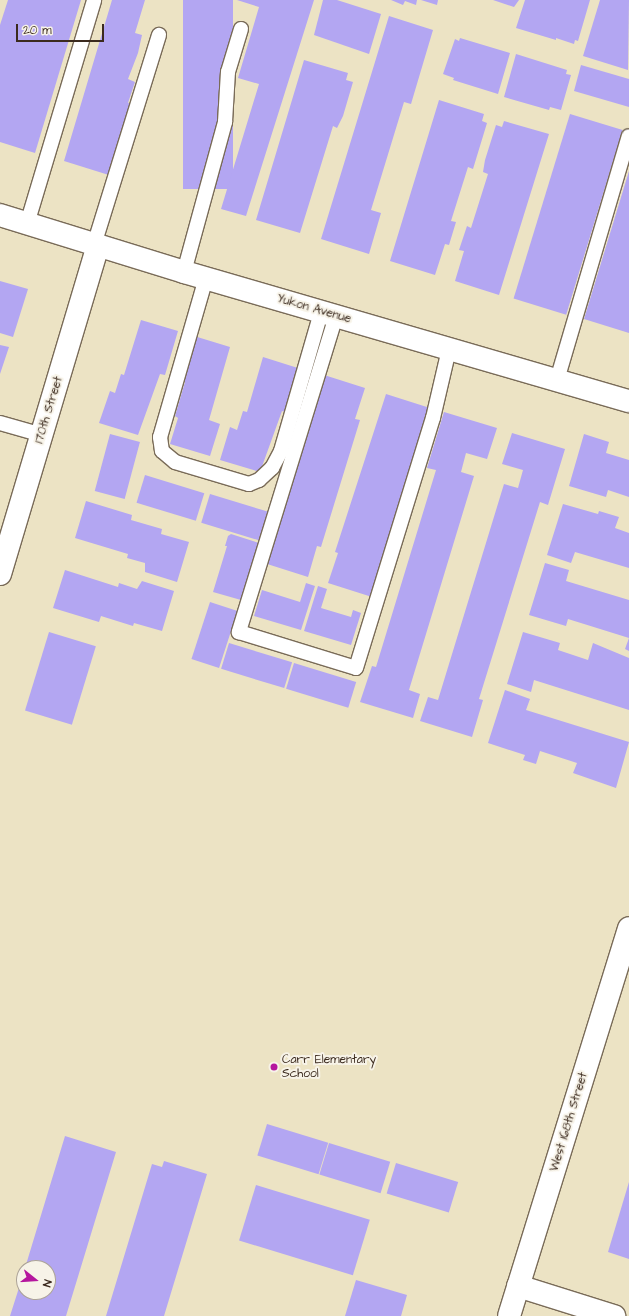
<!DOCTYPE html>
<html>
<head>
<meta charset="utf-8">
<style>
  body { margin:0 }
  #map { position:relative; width:629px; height:1316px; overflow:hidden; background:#ece3c4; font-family:"Architects Daughter",sans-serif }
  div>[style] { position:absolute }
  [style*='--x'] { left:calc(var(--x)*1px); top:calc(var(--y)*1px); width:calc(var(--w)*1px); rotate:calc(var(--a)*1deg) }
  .building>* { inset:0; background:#b3a6f2; transform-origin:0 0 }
  .roads { filter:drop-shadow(1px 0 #796b58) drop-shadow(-1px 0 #796b58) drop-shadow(0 1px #796b58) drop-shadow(0 -1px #796b58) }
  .service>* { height:14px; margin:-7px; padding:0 7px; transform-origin:7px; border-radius:7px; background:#fff }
  .minor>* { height:22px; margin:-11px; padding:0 11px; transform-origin:11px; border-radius:11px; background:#fff }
  .tertiary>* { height:22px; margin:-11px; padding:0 11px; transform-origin:11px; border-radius:11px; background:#fff }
  .dots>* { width:11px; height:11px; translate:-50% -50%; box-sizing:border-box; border:2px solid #f7f3e8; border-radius:50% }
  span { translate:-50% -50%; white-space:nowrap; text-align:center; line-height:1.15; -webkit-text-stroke:4px #f7f3e8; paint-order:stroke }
  .street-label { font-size:12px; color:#3b2a1e }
  .poi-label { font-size:12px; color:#3b2a1e }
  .left { translate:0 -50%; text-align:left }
  .north { position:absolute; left:16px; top:1260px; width:40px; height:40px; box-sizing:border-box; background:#f7f3e8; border:1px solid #aca397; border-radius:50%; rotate:107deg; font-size:11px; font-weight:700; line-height:16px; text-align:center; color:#3b2a1e }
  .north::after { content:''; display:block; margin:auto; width:14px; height:18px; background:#b5179e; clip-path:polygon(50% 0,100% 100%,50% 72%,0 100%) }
  .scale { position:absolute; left:16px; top:24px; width:88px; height:18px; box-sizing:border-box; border:2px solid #3b2a1e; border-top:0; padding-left:5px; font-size:12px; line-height:14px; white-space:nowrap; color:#3b2a1e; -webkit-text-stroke:3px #f7f3e8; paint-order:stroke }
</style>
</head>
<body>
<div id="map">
  <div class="building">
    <i style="clip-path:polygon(8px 0,81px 0,35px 153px,0 142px,0 25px)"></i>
    <i style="clip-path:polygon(112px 0,145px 0,135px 33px,142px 35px,138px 53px,128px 79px,135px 82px,128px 103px,132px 104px,112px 176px,64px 161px)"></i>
    <i style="left:183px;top:0;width:50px;height:189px"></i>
    <i style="clip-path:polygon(237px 0,314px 0,246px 216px,221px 209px,259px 84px,238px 78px,259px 7px)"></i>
    <i style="clip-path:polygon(323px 0,337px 0,381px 14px,369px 54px,314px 35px)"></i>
    <i style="clip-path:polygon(391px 0,417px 0,416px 5px,405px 1px,403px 5px)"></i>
    <i style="clip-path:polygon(421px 0,438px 0,437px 5px)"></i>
    <i style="clip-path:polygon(493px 0,519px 0,514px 7px)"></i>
    <i style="clip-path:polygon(525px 0,590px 0,578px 41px,575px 40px,574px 44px,556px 38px,556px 40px,516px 28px)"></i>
    <i style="clip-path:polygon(600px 0,629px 0,628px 70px,583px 56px)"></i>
    <i style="clip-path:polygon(389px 16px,433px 30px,411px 104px,404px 102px,371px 210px,381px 213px,369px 254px,321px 239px)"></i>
    <i style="clip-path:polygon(460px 38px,510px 53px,498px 94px,453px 80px,454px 78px,443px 74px,455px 39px,459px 41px)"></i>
    <i style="clip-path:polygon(516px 54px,567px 70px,566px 74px,571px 75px,561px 110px,550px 107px,549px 110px,504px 97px)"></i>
    <i style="clip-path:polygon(304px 60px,348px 73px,346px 80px,353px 82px,343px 116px,337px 128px,333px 126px,300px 233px,256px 220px)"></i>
    <i style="clip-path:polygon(581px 65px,629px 79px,629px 107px,574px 91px)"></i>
    <i style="clip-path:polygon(439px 100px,484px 114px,482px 121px,487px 123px,473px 169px,468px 167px,451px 221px,456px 222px,449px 245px,445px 244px,435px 275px,390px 261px)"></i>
    <i style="left:570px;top:114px;width:55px;height:193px;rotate:17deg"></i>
    <i style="clip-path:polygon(504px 121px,549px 134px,499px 295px,455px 281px,464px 251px,459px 250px,467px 226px,471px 228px,488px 174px,483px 172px,485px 160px,496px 125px,502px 127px)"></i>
    <i style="clip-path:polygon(629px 171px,629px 333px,584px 319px)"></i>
    <i style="clip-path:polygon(0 281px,28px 289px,13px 337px,0 333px)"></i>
    <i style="clip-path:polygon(141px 320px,178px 331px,165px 375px,160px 374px,138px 435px,99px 423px,110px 391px,115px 393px,121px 374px,124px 375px)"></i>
    <i style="clip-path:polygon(194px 336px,230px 347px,209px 420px,220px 424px,210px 456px,170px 444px,178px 418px,175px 416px,185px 382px,180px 381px)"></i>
    <i style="clip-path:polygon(0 345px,9px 347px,0 374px)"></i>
    <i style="clip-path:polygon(263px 357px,301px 369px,288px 413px,282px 411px,260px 472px,220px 460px,230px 427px,237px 430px,243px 411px,247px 412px)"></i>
    <i style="clip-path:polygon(321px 374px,365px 388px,355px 419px,360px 420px,321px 547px,317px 546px,308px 577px,264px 563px)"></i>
    <i style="clip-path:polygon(386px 394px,430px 408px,372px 597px,328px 583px,338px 553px,335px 552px)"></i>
    <i style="clip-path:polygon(444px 412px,497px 428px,487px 459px,466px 453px,461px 472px,474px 476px,409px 690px,420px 694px,413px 718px,360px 702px,372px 666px,376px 667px,436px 470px,427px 468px)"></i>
    <i style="clip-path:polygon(512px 433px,565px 449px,548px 505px,540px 502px,479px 699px,483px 700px,472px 737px,420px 721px,428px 697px,438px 700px,504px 484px,518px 488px,523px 470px,502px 464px)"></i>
    <i style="left:110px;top:434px;width:31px;height:59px;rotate:15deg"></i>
    <i style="clip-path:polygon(584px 434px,609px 442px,606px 453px,629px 460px,629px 497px,608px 490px,606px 497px,569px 486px)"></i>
    <i style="left:145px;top:475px;width:62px;height:29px;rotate:17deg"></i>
    <i style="left:210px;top:494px;width:61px;height:30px;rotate:17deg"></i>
    <i style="clip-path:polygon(86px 501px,132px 515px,131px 520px,162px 529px,161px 534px,189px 542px,177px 582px,145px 572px,145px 563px,127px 558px,128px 554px,75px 538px)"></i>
    <i style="clip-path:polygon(563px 504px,598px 514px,599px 511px,619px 517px,615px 528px,629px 533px,629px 568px,575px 552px,571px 563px,547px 555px)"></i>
    <i style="clip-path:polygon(231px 534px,259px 543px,241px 600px,213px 592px,227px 546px,225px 546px,228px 536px)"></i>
    <i style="clip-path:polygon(545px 563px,569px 570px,566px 581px,629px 600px,629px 638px,568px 619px,566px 626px,529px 615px)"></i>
    <i style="clip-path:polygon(65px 570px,118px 587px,119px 583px,137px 589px,142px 581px,174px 591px,162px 631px,134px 623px,133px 626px,101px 616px,99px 622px,53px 608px)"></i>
    <i style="clip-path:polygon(306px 583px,315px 586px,301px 630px,254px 616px,262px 590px,300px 602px)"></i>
    <i style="clip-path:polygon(318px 586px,327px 589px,321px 608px,351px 617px,353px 610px,361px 613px,351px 645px,304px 631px)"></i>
    <i style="left:210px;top:602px;width:29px;height:60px;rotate:18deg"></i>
    <i style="left:49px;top:632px;width:49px;height:82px;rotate:17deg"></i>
    <i style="clip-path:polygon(523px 632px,560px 643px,558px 650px,588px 660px,593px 643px,629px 658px,629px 710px,534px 680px,531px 692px,507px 684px)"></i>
    <i style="clip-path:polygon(629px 638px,629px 651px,625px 649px)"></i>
    <i style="left:229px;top:643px;width:66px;height:27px;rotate:17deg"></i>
    <i style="left:294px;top:663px;width:65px;height:27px;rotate:17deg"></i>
    <i style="clip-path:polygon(505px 690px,530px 699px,526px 710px,629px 742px,616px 788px,573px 773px,577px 763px,540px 751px,536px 764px,523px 760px,525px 755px,488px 743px)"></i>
    <i style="left:267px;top:1124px;width:64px;height:33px;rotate:17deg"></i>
    <i style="clip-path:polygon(65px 1136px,116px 1152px,66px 1316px,10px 1316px,24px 1272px,24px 1292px,48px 1292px,48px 1268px,25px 1268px)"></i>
    <i style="left:329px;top:1143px;width:64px;height:33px;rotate:17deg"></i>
    <i style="clip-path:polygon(164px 1161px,207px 1174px,164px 1316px,106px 1316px,152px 1164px,162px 1167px)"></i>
    <i style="left:396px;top:1163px;width:65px;height:32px;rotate:17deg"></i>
    <i style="clip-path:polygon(629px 1182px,629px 1259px,608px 1252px)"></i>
    <i style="left:256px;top:1185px;width:119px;height:58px;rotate:17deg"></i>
    <i style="clip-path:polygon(356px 1280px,407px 1295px,401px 1316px,345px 1316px)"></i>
  </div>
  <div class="roads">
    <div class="service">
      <i style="--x:27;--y:224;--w:234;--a:-73.3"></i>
      <i style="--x:94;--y:245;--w:220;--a:-72.8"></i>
      <i style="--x:184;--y:272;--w:156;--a:-74.7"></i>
      <i style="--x:225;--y:122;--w:50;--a:-86.6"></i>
      <i style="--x:228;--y:72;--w:45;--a:-73.2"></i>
      <i style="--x:206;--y:278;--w:166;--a:106.1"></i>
      <i style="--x:160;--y:437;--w:14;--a:82"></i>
      <i style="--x:162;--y:451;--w:17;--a:40"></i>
      <i style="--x:175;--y:462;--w:77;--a:16.6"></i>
      <i style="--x:249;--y:484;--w:11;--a:-22"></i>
      <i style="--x:259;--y:480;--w:18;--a:-43"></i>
      <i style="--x:272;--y:468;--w:19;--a:-62"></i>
      <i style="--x:281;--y:451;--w:145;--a:-73.9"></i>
      <i style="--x:336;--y:316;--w:331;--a:107.1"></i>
      <i style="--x:239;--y:632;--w:122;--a:17.1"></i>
      <i style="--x:356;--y:668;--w:262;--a:-72.9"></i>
      <i style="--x:433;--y:418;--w:71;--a:-76.9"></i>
      <i style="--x:557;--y:380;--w:254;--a:-73.6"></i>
      <i style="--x:0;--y:423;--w:44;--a:15.9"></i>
    </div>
    <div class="minor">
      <i style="--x:0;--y:574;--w:342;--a:-73.4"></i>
      <i style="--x:518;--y:1286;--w:101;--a:17.4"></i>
    </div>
    <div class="tertiary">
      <i style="--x:0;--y:215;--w:193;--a:17.2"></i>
      <i style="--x:184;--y:272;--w:463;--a:16.2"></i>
      <i style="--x:509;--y:1316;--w:406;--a:-72.8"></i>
    </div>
  </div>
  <div class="dots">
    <i style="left:274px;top:1067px;background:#b5179e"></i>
  </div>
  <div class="street-label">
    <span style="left:314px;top:309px;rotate:16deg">Yukon Avenue</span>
    <span style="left:49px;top:410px;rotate:-73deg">170th Street</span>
    <span style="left:569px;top:1122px;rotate:-73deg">West 168th Street</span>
  </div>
  <div class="poi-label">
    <span class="left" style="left:282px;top:1067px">Carr Elementary<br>School</span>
  </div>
  <div class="north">N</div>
  <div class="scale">20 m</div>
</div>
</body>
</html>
